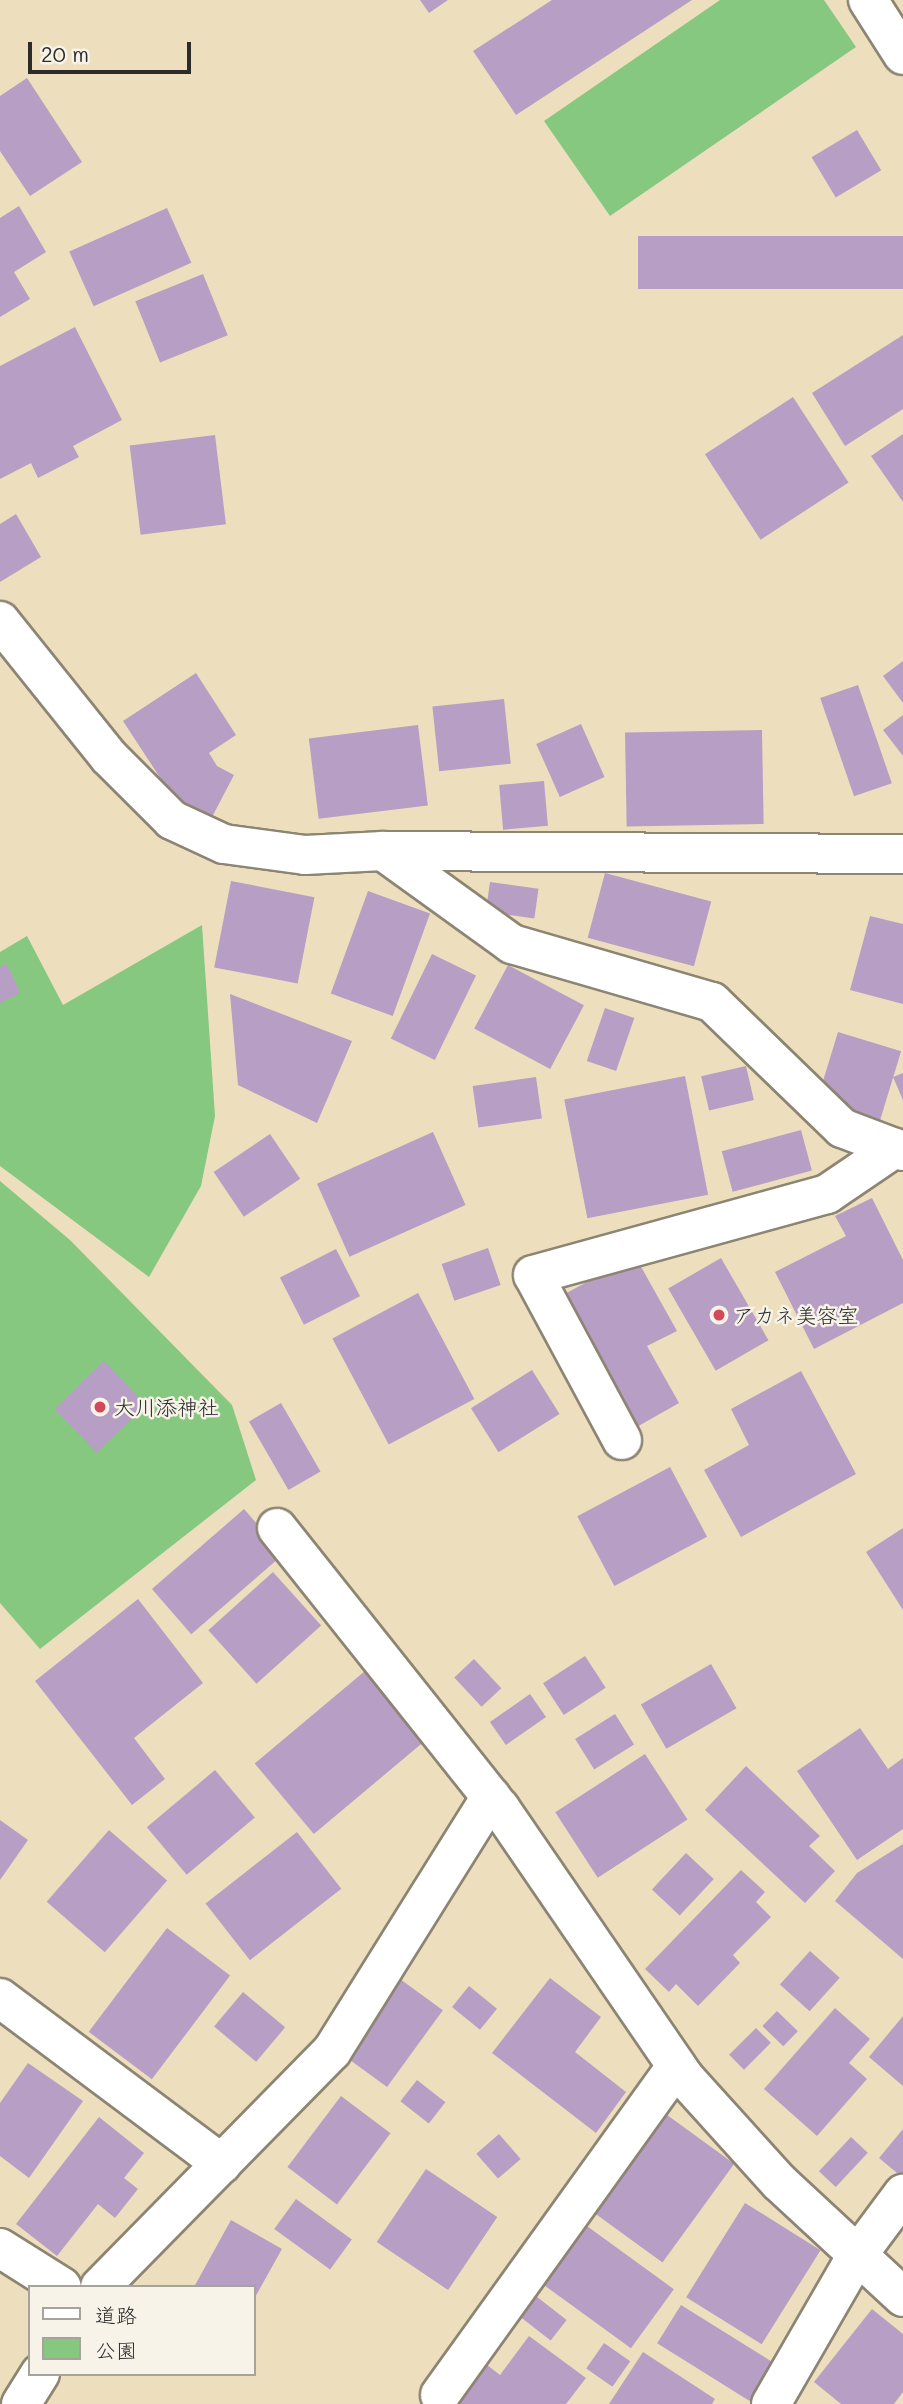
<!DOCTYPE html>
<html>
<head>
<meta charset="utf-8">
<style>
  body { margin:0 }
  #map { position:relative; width:903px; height:2404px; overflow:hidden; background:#eddfbd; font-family:Mali,"Klee One",sans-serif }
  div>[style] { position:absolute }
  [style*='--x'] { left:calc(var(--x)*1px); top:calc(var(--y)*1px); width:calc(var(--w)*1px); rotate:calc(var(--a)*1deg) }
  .green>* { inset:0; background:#87c880 }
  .building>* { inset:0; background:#b79ec4; transform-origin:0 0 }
  .roads { filter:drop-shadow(2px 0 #8c8574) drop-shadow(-2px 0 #8c8574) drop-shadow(0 2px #8c8574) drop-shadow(0 -2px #8c8574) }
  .minor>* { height:38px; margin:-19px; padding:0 19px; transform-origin:19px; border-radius:19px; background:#fff }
  .dots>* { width:19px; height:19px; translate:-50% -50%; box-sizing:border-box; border:4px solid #f7f3e8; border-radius:50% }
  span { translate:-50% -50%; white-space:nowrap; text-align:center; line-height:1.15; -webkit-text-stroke:5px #f7f3e8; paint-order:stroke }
  .poi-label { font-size:21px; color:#2b2b2b }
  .left { translate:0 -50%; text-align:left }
  .legend { position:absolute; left:28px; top:2285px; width:228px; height:91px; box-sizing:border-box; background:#f7f3e8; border:2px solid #a5a39c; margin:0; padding:9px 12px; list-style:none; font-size:21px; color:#2b2b2b }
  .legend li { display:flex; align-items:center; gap:14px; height:35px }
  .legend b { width:35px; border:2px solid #a5a39c }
  .scale { position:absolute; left:28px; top:42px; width:163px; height:32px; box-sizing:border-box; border:4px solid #2b2b2b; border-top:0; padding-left:9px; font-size:21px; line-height:24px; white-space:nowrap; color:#2b2b2b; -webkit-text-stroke:5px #f7f3e8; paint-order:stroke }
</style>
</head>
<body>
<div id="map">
  <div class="green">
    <i style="clip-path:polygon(720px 0,824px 0,856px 47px,610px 216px,544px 121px)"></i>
    <i style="clip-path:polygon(202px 925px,215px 1116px,201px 1186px,149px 1277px,0 1166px,0 952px,27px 936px,63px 1005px)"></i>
    <i style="clip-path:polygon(0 1181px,70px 1240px,232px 1405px,256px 1480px,40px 1649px,0 1603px)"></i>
  </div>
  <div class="building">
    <i style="clip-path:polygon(420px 0,448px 0,429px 13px)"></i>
    <i style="clip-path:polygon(552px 0,692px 0,516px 115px,473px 51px)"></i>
    <i style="clip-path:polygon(27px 78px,82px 162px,30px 196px,0 151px,0 96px)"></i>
    <i style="left:857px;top:130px;width:47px;height:53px;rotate:59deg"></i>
    <i style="clip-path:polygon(19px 206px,46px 252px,14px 272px,30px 299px,0 317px,0 218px)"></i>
    <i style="left:167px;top:208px;width:60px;height:107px;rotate:66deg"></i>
    <i style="left:903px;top:236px;width:53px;height:265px;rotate:90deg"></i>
    <i style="left:203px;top:274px;width:66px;height:73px;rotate:68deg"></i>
    <i style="clip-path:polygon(75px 327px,122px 420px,73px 446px,79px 457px,38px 478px,31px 463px,0 479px,0 366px)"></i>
    <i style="clip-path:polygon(903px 335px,903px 409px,845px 446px,812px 393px)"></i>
    <i style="left:793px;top:397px;width:102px;height:105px;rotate:57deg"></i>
    <i style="clip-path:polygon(903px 434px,903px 502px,871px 456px)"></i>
    <i style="left:215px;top:435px;width:90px;height:86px;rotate:83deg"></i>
    <i style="clip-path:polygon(16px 514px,41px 557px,0 582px,0 524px)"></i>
    <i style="clip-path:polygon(903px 661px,903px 703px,883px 676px)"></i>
    <i style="clip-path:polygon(196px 673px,236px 735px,209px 753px,217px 766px,234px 775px,212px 817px,172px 796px,123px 721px)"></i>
    <i style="left:858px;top:685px;width:104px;height:40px;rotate:71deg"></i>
    <i style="left:504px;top:699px;width:65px;height:72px;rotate:84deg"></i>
    <i style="clip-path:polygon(903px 715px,903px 756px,883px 730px)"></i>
    <i style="left:581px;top:724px;width:58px;height:49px;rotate:66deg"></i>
    <i style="left:418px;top:725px;width:81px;height:110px;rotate:83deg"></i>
    <i style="left:762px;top:730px;width:94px;height:137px;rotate:89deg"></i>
    <i style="left:544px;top:781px;width:45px;height:45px;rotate:85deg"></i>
    <i style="left:605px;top:873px;width:110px;height:67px;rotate:15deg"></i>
    <i style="left:231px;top:881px;width:85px;height:88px;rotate:11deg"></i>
    <i style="left:490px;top:882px;width:49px;height:30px;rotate:8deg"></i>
    <i style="left:368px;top:891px;width:66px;height:109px;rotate:20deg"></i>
    <i style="clip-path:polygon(870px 916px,903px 924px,903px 1004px,850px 990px)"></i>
    <i style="left:432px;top:954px;width:49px;height:94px;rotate:26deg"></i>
    <i style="clip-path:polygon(7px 964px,20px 993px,0 1003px,0 967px)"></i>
    <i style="left:508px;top:965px;width:86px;height:72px;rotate:28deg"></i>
    <i style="clip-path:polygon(230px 994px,352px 1041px,317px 1123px,238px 1085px)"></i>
    <i style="left:605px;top:1008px;width:31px;height:56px;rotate:19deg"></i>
    <i style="left:838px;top:1032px;width:66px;height:72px;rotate:17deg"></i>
    <i style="left:746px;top:1066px;width:35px;height:46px;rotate:77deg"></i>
    <i style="clip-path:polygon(903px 1073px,903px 1100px,893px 1077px)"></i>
    <i style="left:685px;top:1076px;width:121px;height:123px;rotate:79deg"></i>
    <i style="left:536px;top:1077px;width:42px;height:64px;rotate:82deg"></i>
    <i style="left:801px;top:1130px;width:42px;height:82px;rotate:75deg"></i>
    <i style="left:433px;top:1132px;width:80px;height:127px;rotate:66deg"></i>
    <i style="left:270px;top:1134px;width:54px;height:68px;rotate:56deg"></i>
    <i style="clip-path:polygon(872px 1198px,903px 1260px,903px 1303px,814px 1349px,775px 1272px,846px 1236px,835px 1216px)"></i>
    <i style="left:488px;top:1248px;width:39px;height:49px;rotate:71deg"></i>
    <i style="left:336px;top:1249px;width:53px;height:63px;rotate:63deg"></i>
    <i style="clip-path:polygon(635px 1256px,677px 1331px,647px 1346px,679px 1403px,635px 1428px,561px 1296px)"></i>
    <i style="left:721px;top:1258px;width:95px;height:61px;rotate:60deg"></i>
    <i style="left:418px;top:1293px;width:120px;height:97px;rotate:62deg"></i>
    <i style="left:104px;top:1361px;width:61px;height:69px;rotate:46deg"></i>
    <i style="left:532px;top:1370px;width:52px;height:72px;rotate:58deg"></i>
    <i style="clip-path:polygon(801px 1371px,856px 1474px,741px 1537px,704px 1470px,749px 1445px,731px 1409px)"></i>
    <i style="left:281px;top:1403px;width:79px;height:37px;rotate:60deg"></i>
    <i style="left:670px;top:1467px;width:79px;height:105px;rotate:62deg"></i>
    <i style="left:244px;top:1509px;width:60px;height:122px;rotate:49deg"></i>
    <i style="clip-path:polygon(903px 1528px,903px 1610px,866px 1552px)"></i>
    <i style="left:273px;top:1572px;width:72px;height:87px;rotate:48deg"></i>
    <i style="clip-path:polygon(138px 1599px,203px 1683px,134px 1738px,165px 1779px,132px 1805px,35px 1681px)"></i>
    <i style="left:585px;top:1656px;width:38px;height:50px;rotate:57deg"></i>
    <i style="left:474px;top:1659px;width:40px;height:27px;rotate:47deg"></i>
    <i style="left:711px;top:1664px;width:51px;height:81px;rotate:60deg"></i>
    <i style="left:365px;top:1671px;width:92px;height:144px;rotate:50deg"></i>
    <i style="left:530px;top:1694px;width:28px;height:49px;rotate:55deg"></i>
    <i style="left:615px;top:1714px;width:36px;height:47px;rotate:58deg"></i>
    <i style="clip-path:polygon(860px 1728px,888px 1769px,903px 1758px,903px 1829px,857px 1860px,797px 1771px)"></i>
    <i style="left:645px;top:1754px;width:78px;height:107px;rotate:57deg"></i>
    <i style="clip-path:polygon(746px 1766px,820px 1836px,809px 1846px,835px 1871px,805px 1903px,705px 1810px)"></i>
    <i style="left:215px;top:1770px;width:62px;height:89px;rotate:50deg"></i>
    <i style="clip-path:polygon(0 1820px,28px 1840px,0 1880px)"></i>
    <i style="left:109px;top:1830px;width:77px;height:95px;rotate:41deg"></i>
    <i style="left:297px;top:1832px;width:72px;height:116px;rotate:52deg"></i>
    <i style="clip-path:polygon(903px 1844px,903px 1959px,835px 1901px,857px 1873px)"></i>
    <i style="left:686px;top:1853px;width:38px;height:50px;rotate:43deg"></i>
    <i style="clip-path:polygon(741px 1870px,765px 1892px,756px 1902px,771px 1917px,733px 1955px,740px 1963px,698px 2006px,676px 1984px,669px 1992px,645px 1969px)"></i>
    <i style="left:167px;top:1928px;width:79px;height:130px;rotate:37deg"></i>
    <i style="left:810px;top:1951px;width:40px;height:45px;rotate:42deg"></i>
    <i style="clip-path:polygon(550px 1978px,601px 2017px,575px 2052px,626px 2092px,596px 2133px,492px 2053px)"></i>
    <i style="left:400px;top:1979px;width:53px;height:95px;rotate:36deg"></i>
    <i style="left:469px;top:1986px;width:36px;height:27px;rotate:39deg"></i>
    <i style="left:243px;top:1992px;width:55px;height:45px;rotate:40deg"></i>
    <i style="clip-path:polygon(835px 2008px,870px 2039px,849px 2063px,867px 2079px,817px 2136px,764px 2089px)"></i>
    <i style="left:777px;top:2011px;width:29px;height:21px;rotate:44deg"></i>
    <i style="clip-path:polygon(903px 2016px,903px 2086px,869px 2057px)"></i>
    <i style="left:756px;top:2028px;width:21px;height:38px;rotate:45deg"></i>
    <i style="clip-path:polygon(28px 2063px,83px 2101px,29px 2178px,0 2156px,0 2103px)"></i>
    <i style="left:417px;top:2080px;width:36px;height:27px;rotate:38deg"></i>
    <i style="left:341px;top:2096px;width:62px;height:89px;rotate:37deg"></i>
    <i style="left:663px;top:2112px;width:88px;height:122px;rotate:36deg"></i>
    <i style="clip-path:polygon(99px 2117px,144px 2153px,124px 2178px,138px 2189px,115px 2218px,98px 2204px,57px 2256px,16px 2224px)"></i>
    <i style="clip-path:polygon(903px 2129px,903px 2178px,879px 2158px)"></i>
    <i style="left:499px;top:2134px;width:33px;height:30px;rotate:49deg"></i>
    <i style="left:851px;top:2137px;width:23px;height:47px;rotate:43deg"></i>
    <i style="left:426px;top:2169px;width:86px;height:88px;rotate:34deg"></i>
    <i style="left:296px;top:2199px;width:69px;height:37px;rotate:36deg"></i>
    <i style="left:745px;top:2203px;width:89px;height:111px;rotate:32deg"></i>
    <i style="clip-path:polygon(231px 2220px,282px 2249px,254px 2299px,254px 2287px,194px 2287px)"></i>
    <i style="left:580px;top:2221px;width:116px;height:73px;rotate:36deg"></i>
    <i style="left:532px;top:2293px;width:44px;height:26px;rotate:38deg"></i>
    <i style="left:681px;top:2305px;width:110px;height:45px;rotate:32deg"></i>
    <i style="clip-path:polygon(872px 2309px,903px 2334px,903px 2392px,894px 2404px,841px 2404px,814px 2382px)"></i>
    <i style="clip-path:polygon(529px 2336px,586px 2378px,566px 2404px,449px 2404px,482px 2361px,500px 2375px)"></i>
    <i style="left:604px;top:2343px;width:32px;height:31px;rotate:35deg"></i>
    <i style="clip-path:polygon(643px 2352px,715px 2399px,712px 2404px,609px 2404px)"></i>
  </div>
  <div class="roads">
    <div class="minor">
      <i style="--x:868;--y:0;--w:65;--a:57.5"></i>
      <i style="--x:0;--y:621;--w:174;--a:51.3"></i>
      <i style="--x:109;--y:757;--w:89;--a:45"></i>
      <i style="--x:172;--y:820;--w:57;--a:24.8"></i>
      <i style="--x:224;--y:844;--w:82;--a:7.7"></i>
      <i style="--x:305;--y:855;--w:78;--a:-2.9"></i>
      <i style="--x:383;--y:851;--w:520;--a:0.33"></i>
      <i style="--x:383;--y:851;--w:159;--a:35.8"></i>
      <i style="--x:512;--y:944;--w:208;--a:16.2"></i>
      <i style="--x:712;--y:1002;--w:181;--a:44.1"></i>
      <i style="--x:842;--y:1128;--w:65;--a:20.7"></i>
      <i style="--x:622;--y:1440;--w:187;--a:-118.3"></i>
      <i style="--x:533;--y:1275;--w:305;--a:-15.4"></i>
      <i style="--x:827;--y:1194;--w:82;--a:-34.1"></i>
      <i style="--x:277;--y:1528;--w:358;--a:51.5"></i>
      <i style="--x:500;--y:1808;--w:327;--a:55.6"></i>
      <i style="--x:685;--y:2078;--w:140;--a:47.9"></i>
      <i style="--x:779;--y:2182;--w:169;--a:42.8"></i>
      <i style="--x:0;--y:1998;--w:277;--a:36.8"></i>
      <i style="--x:0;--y:2248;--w:73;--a:32.2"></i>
      <i style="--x:100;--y:2287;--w:331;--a:-45.5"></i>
      <i style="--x:332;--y:2051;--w:300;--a:-58"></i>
      <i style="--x:440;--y:2395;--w:405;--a:-54.3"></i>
      <i style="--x:21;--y:2404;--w:36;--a:-58"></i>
      <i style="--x:771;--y:2404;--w:170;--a:-60"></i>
      <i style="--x:856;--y:2257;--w:79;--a:-53.3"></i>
    </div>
  </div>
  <div class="dots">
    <i style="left:719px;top:1315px;background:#d1495b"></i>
    <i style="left:100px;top:1407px;background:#d1495b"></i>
  </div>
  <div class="poi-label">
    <span class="left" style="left:733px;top:1315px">アカネ美容室</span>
    <span class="left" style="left:114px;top:1407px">大川添神社</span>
  </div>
  <ul class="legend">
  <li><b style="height:9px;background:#fff"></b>道路</li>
  <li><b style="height:19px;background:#87c880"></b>公園</li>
  </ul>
  <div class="scale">20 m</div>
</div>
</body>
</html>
